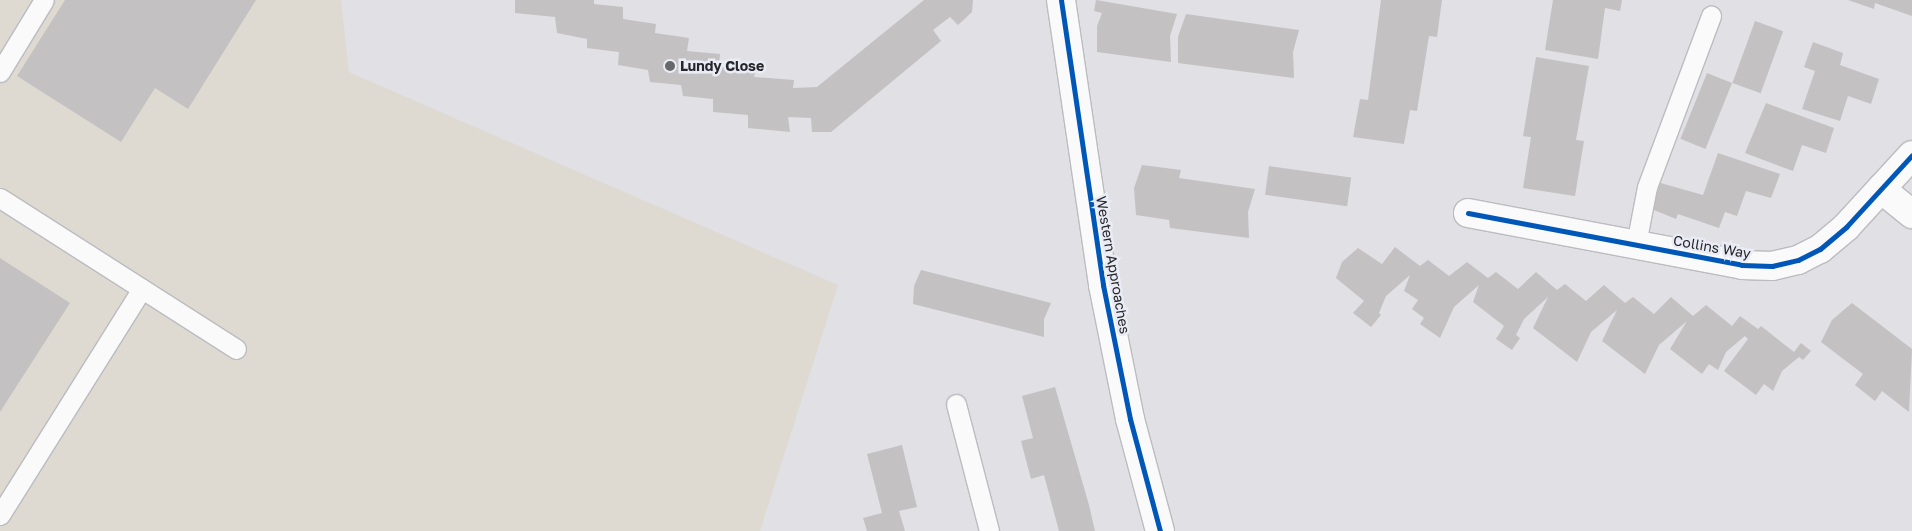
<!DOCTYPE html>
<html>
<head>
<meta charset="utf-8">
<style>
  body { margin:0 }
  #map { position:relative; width:1912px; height:531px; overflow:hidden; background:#e0e0e5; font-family:"Golos Text",sans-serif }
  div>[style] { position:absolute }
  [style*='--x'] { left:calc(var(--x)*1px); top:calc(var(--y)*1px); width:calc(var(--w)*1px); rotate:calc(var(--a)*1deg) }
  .commercial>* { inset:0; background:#dfdad1 }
  .building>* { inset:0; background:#c3c1c2; transform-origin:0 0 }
  .roads { filter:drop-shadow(1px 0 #bbbcc0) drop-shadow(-1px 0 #bbbcc0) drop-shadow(0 1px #bbbcc0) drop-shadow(0 -1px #bbbcc0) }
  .service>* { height:19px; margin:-9.5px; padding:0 9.5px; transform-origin:9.5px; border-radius:9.5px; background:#fafafb }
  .minor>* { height:28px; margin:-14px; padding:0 14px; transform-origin:14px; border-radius:14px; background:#fafafb }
  .tertiary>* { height:28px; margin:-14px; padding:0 14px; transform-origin:14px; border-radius:14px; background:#fafafb }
  .cycleway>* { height:5px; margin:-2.5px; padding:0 2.5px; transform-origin:2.5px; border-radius:2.5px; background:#0057b8 }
  .dots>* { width:14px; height:14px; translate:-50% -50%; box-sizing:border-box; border:2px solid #eaecf5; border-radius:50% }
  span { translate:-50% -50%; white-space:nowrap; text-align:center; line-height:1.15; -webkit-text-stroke:5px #eaecf5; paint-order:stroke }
  .poi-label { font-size:14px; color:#27272b; font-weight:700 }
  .left { translate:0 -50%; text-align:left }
  .street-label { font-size:14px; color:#27272b }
</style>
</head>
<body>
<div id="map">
  <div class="commercial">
    <i style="clip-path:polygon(0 0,341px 0,349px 72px,838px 285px,760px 531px,0 531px)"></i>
  </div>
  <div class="building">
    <i style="clip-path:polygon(65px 0,256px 0,188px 109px,155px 88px,121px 142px,17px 76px)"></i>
    <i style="clip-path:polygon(515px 0,594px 0,594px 4px,623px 7px,623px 19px,656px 24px,655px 33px,689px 38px,687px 51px,720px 54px,719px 66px,755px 73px,754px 77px,794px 80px,793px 88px,817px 87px,924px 0,973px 0,972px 12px,958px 25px,950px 17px,933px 30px,941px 41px,831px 132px,812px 132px,811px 118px,788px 117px,790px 132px,748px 128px,748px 115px,713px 112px,713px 99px,683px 96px,681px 85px,650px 82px,648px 70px,618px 65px,619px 52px,587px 48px,587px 39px,557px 33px,555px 17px,515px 13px)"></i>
    <i style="clip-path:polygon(1096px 0,1177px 14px,1170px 36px,1171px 62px,1097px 52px,1097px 26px,1102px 13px,1094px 11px)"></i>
    <i style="clip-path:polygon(1381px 0,1442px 0,1437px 37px,1429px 36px,1417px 111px,1410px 110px,1404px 144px,1353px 137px,1360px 99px,1368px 100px)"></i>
    <i style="clip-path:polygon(1553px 0,1622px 0,1620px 11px,1605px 8px,1598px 59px,1545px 50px)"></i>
    <i style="clip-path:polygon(1848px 0,1912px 0,1912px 16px,1875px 3px,1874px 9px)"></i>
    <i style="clip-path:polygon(1186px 14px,1299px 30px,1293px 52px,1294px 78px,1178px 63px,1178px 37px)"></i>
    <i style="left:1755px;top:21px;width:30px;height:66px;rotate:20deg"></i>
    <i style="clip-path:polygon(1813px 42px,1843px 53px,1840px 65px,1879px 79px,1871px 104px,1848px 96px,1840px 121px,1802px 109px,1815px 71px,1804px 67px)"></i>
    <i style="clip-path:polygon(1536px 57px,1589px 66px,1576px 140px,1584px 141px,1575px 196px,1523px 188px,1531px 137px,1523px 136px)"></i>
    <i style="left:1707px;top:73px;width:27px;height:71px;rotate:22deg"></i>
    <i style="clip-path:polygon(1766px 103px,1834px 128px,1826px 153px,1802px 145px,1793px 171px,1745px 153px)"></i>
    <i style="clip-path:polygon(1718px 153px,1780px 174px,1771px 198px,1746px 191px,1737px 216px,1725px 212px,1719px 228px,1678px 214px,1676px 219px,1649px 208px,1657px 182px,1703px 195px)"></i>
    <i style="clip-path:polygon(1142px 165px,1181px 170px,1179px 178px,1255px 189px,1248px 212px,1249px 238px,1170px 228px,1169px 220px,1136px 215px,1134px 188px)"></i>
    <i style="left:1269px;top:166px;width:83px;height:29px;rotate:8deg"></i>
    <i style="clip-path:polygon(1395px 247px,1420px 266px,1428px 260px,1449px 276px,1467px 262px,1488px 278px,1496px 272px,1518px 289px,1536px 272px,1557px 290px,1565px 284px,1586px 301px,1604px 285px,1625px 303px,1633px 297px,1654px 314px,1671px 297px,1693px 316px,1706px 305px,1732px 326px,1740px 316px,1758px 329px,1761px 326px,1794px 352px,1801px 343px,1811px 351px,1803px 360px,1799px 357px,1782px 371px,1773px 391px,1764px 384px,1756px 395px,1724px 371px,1748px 339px,1745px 336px,1726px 352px,1718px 370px,1709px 364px,1702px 374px,1670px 349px,1687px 321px,1659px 345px,1645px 374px,1602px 341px,1617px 310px,1591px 332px,1577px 362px,1533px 328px,1548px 297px,1524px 319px,1516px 335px,1520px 338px,1512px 350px,1496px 339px,1504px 326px,1473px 302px,1479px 285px,1454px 307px,1440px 338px,1420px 324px,1424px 318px,1412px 309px,1418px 300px,1404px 291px,1410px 275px,1386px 296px,1379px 313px,1381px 315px,1371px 327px,1353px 313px,1364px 301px,1336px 278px,1342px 262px,1358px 248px,1382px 264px)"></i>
    <i style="clip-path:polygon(0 258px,70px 303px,0 412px)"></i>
    <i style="clip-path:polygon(921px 270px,1051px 303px,1044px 319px,1044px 337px,913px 304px,914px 286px)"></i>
    <i style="clip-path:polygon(1852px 303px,1912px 349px,1909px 412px,1882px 391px,1875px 401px,1855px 385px,1863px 374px,1821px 342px,1832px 320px)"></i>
    <i style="clip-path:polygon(1055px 387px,1089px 505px,1095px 531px,1059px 531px,1044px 475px,1031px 479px,1021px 441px,1033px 438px,1022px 396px)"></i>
    <i style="clip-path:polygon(902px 445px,917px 507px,899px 511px,905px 531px,867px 531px,863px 518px,882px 513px,867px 454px)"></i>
  </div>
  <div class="roads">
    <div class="service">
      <i style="--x:0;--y:72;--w:84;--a:-58.6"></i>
      <i style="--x:0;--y:198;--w:280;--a:32.6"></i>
      <i style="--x:1636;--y:244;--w:58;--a:-79.1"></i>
      <i style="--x:1647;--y:187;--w:183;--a:-69.5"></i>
      <i style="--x:956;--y:404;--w:131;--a:75.4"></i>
      <i style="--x:0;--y:515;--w:267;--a:-57.9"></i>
    </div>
    <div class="minor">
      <i style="--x:1881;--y:189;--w:40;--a:39"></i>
      <i style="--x:1468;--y:213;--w:279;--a:10.7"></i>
      <i style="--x:1742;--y:265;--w:30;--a:2"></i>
      <i style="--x:1772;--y:266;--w:27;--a:-13"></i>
      <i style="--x:1798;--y:260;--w:25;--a:-27"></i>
      <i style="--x:1820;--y:249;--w:35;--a:-40"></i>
      <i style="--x:1847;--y:226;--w:96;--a:-47.5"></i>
    </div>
    <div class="tertiary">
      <i style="--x:1061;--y:0;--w:288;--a:81.6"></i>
      <i style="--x:1103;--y:285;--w:137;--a:78.6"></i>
      <i style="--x:1130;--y:419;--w:116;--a:75"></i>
    </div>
  </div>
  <div class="cycleway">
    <i style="--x:1061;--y:0;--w:288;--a:81.6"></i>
    <i style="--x:1103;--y:285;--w:137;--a:78.6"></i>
    <i style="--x:1130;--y:419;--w:116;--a:75"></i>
    <i style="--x:1468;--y:213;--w:279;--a:10.7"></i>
    <i style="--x:1742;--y:265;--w:30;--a:2"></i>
    <i style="--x:1772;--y:266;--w:27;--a:-13"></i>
    <i style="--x:1798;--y:260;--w:25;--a:-27"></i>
    <i style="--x:1820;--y:249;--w:35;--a:-40"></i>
    <i style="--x:1847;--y:226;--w:96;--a:-47.5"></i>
  </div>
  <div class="dots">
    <i style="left:670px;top:66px;background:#68686c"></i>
  </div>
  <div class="poi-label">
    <span class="left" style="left:680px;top:66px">Lundy Close</span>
  </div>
  <div class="street-label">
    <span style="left:1712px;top:247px;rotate:10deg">Collins Way</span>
    <span style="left:1113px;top:265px;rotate:80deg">Western Approaches</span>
  </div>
</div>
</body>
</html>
